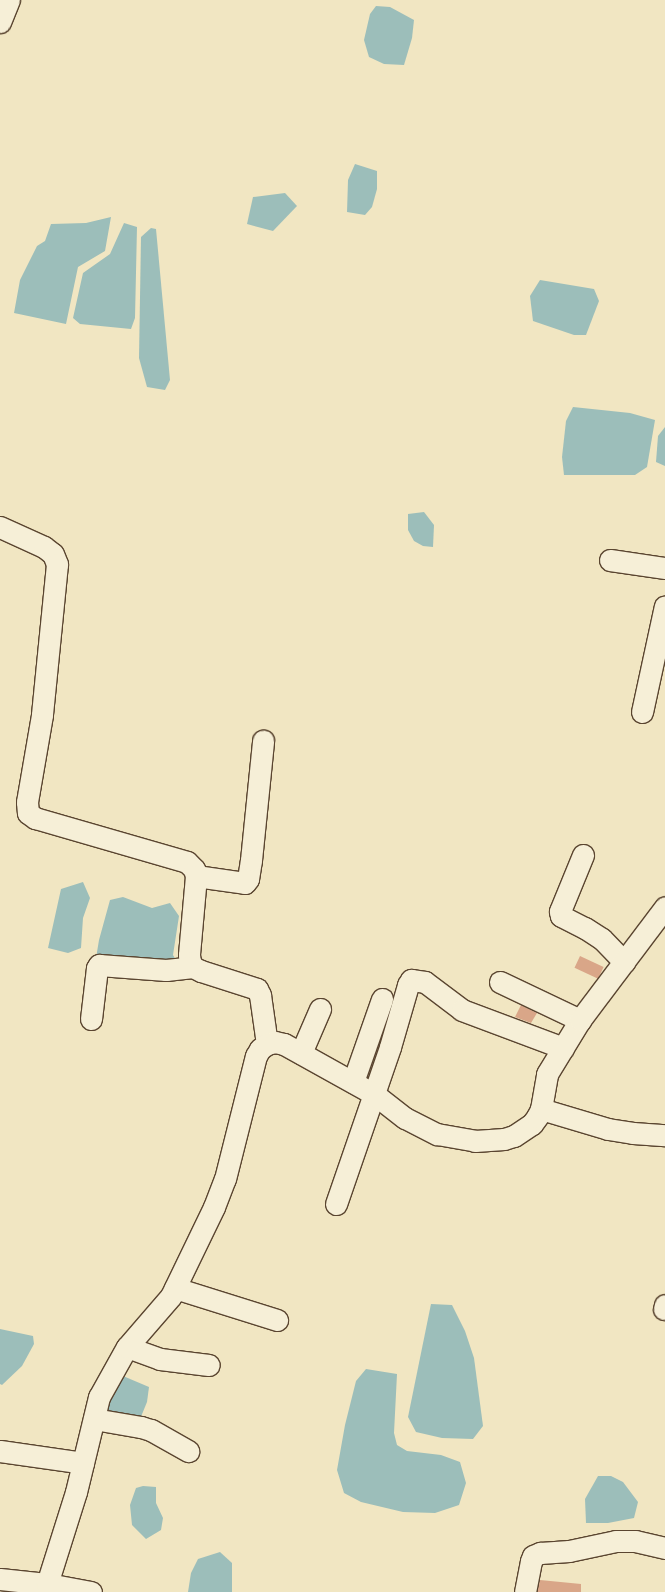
<!DOCTYPE html>
<html>
<head>
<meta charset="utf-8">
<style>
  body { margin:0 }
  #map { position:relative; width:665px; height:1592px; overflow:hidden; background:#f1e6c2; font-family:"IM FELL English",serif }
  div>[style] { position:absolute }
  [style*='--x'] { left:calc(var(--x)*1px); top:calc(var(--y)*1px); width:calc(var(--w)*1px); rotate:calc(var(--a)*1deg) }
  .water>* { inset:0; background:#9cbeba }
  .building>* { inset:0; background:#d9a688; transform-origin:0 0 }
  .roads { filter:drop-shadow(1px 0 #5a4530) drop-shadow(-1px 0 #5a4530) drop-shadow(0 1px #5a4530) drop-shadow(0 -1px #5a4530) }
  .minor>* { height:21px; margin:-10.5px; padding:0 10.5px; transform-origin:10.5px; border-radius:10.5px; background:#f6efd7 }
  span { translate:-50% -50%; white-space:nowrap; text-align:center; line-height:1.15; -webkit-text-stroke:4px #f6efd7; paint-order:stroke }
</style>
</head>
<body>
<div id="map">
  <div class="water">
    <i style="clip-path:polygon(376px 6px,390px 7px,414px 20px,412px 38px,404px 65px,384px 64px,369px 57px,364px 40px,370px 14px)"></i>
    <i style="clip-path:polygon(355px 164px,377px 171px,377px 189px,372px 207px,365px 215px,347px 212px,348px 180px)"></i>
    <i style="clip-path:polygon(285px 193px,297px 206px,273px 231px,247px 224px,253px 197px)"></i>
    <i style="clip-path:polygon(111px 217px,105px 251px,78px 267px,66px 324px,14px 313px,20px 280px,37px 246px,45px 241px,51px 224px,86px 223px)"></i>
    <i style="clip-path:polygon(124px 223px,137px 227px,135px 318px,131px 329px,80px 324px,73px 318px,83px 273px,110px 254px)"></i>
    <i style="clip-path:polygon(151px 228px,156px 229px,170px 380px,165px 390px,147px 387px,139px 358px,141px 237px)"></i>
    <i style="clip-path:polygon(540px 280px,594px 289px,599px 301px,586px 335px,574px 335px,533px 321px,530px 296px)"></i>
    <i style="clip-path:polygon(573px 407px,630px 413px,655px 420px,647px 467px,635px 475px,564px 475px,562px 457px,566px 421px)"></i>
    <i style="clip-path:polygon(665px 427px,665px 466px,656px 462px,658px 436px)"></i>
    <i style="clip-path:polygon(424px 512px,434px 525px,433px 547px,423px 546px,414px 541px,408px 530px,408px 514px)"></i>
    <i style="clip-path:polygon(83px 882px,90px 898px,83px 918px,81px 948px,68px 953px,48px 948px,61px 889px)"></i>
    <i style="clip-path:polygon(123px 897px,152px 908px,170px 903px,179px 916px,173px 955px,179px 965px,95px 964px,99px 940px,110px 900px)"></i>
    <i style="clip-path:polygon(431px 1304px,452px 1305px,465px 1331px,474px 1358px,483px 1426px,473px 1439px,442px 1438px,416px 1432px,408px 1417px)"></i>
    <i style="clip-path:polygon(0 1329px,33px 1336px,34px 1344px,22px 1366px,2px 1385px,0 1384px)"></i>
    <i style="clip-path:polygon(366px 1369px,397px 1374px,394px 1433px,397px 1445px,407px 1451px,441px 1455px,460px 1462px,466px 1483px,459px 1505px,435px 1513px,403px 1512px,361px 1502px,344px 1493px,337px 1470px,345px 1425px,356px 1381px)"></i>
    <i style="clip-path:polygon(123px 1376px,149px 1387px,147px 1402px,138px 1424px,105px 1419px,112px 1384px)"></i>
    <i style="clip-path:polygon(598px 1476px,611px 1476px,623px 1482px,638px 1502px,634px 1518px,608px 1523px,586px 1523px,585px 1499px)"></i>
    <i style="clip-path:polygon(143px 1486px,156px 1487px,156px 1503px,163px 1518px,161px 1530px,146px 1539px,132px 1525px,130px 1505px,136px 1488px)"></i>
    <i style="clip-path:polygon(220px 1552px,232px 1563px,232px 1592px,188px 1592px,191px 1573px,198px 1559px)"></i>
  </div>
  <div class="building">
    <i style="left:580px;top:956px;width:26px;height:13px;rotate:25deg"></i>
    <i style="clip-path:polygon(521px 1005px,537px 1013px,531px 1023px,515px 1017px)"></i>
    <i style="clip-path:polygon(540px 1580px,581px 1584px,581px 1592px,537px 1592px)"></i>
  </div>
  <div class="roads">
    <div class="minor">
      <i style="--x:0;--y:22;--w:24;--a:-68"></i>
      <i style="--x:0;--y:527;--w:48;--a:24.4"></i>
      <i style="--x:44;--y:547;--w:11;--a:38"></i>
      <i style="--x:53;--y:554;--w:11;--a:68"></i>
      <i style="--x:57;--y:564;--w:152;--a:95.7"></i>
      <i style="--x:42;--y:715;--w:88;--a:99.8"></i>
      <i style="--x:27;--y:802;--w:11;--a:85"></i>
      <i style="--x:28;--y:813;--w:9;--a:36"></i>
      <i style="--x:35;--y:818;--w:158;--a:16.1"></i>
      <i style="--x:187;--y:862;--w:10;--a:45"></i>
      <i style="--x:194;--y:869;--w:7;--a:74"></i>
      <i style="--x:196;--y:876;--w:49;--a:8.1"></i>
      <i style="--x:245;--y:883;--w:5;--a:-53"></i>
      <i style="--x:248;--y:879;--w:19;--a:-81"></i>
      <i style="--x:251;--y:860;--w:120;--a:-84.2"></i>
      <i style="--x:610;--y:560;--w:56;--a:8.3"></i>
      <i style="--x:642;--y:712;--w:108;--a:-77.8"></i>
      <i style="--x:583;--y:855;--w:61;--a:112.3"></i>
      <i style="--x:560;--y:911;--w:5;--a:79"></i>
      <i style="--x:561;--y:916;--w:27;--a:27"></i>
      <i style="--x:585;--y:928;--w:20;--a:33"></i>
      <i style="--x:602;--y:939;--w:32;--a:46"></i>
      <i style="--x:196;--y:876;--w:79;--a:95.1"></i>
      <i style="--x:189;--y:955;--w:7;--a:82"></i>
      <i style="--x:190;--y:962;--w:6;--a:59"></i>
      <i style="--x:193;--y:967;--w:9;--a:27"></i>
      <i style="--x:201;--y:971;--w:59;--a:17.8"></i>
      <i style="--x:257;--y:989;--w:7;--a:63"></i>
      <i style="--x:260;--y:995;--w:49;--a:81.9"></i>
      <i style="--x:500;--y:982;--w:89;--a:25.4"></i>
      <i style="--x:91;--y:1019;--w:51;--a:-83.3"></i>
      <i style="--x:97;--y:968;--w:4;--a:-56"></i>
      <i style="--x:99;--y:965;--w:67;--a:4.3"></i>
      <i style="--x:166;--y:970;--w:27;--a:-6"></i>
      <i style="--x:301;--y:1053;--w:48;--a:-66.6"></i>
      <i style="--x:353;--y:1082;--w:88;--a:-70.7"></i>
      <i style="--x:541;--y:1109;--w:70;--a:16.6"></i>
      <i style="--x:608;--y:1129;--w:25;--a:9"></i>
      <i style="--x:633;--y:1133;--w:32;--a:4"></i>
      <i style="--x:336;--y:1204;--w:166;--a:-71"></i>
      <i style="--x:390;--y:1047;--w:65;--a:-73.8"></i>
      <i style="--x:408;--y:985;--w:6;--a:-59"></i>
      <i style="--x:411;--y:980;--w:14;--a:8"></i>
      <i style="--x:425;--y:982;--w:46;--a:37.1"></i>
      <i style="--x:462;--y:1010;--w:108;--a:20.6"></i>
      <i style="--x:175;--y:1288;--w:107;--a:17.4"></i>
      <i style="--x:664;--y:1309;--w:4;--a:-76"></i>
      <i style="--x:127;--y:1347;--w:35;--a:20"></i>
      <i style="--x:160;--y:1359;--w:49;--a:7"></i>
      <i style="--x:94;--y:1419;--w:48;--a:9.7"></i>
      <i style="--x:141;--y:1427;--w:10;--a:17"></i>
      <i style="--x:151;--y:1430;--w:43;--a:29.6"></i>
      <i style="--x:0;--y:1451;--w:84;--a:8.2"></i>
      <i style="--x:0;--y:1579;--w:47;--a:6.1"></i>
      <i style="--x:91;--y:1592;--w:45;--a:-169.7"></i>
      <i style="--x:47;--y:1584;--w:96;--a:-72.5"></i>
      <i style="--x:76;--y:1492;--w:98;--a:-76.4"></i>
      <i style="--x:99;--y:1397;--w:57;--a:-60.8"></i>
      <i style="--x:127;--y:1347;--w:67;--a:-49.2"></i>
      <i style="--x:171;--y:1296;--w:99;--a:-64.2"></i>
      <i style="--x:214;--y:1207;--w:30;--a:-69"></i>
      <i style="--x:225;--y:1179;--w:127;--a:-75.9"></i>
      <i style="--x:256;--y:1056;--w:8;--a:-60"></i>
      <i style="--x:260;--y:1049;--w:9;--a:-36"></i>
      <i style="--x:267;--y:1044;--w:8;--a:-14"></i>
      <i style="--x:275;--y:1042;--w:9;--a:13"></i>
      <i style="--x:284;--y:1044;--w:103;--a:29.1"></i>
      <i style="--x:374;--y:1094;--w:39;--a:38"></i>
      <i style="--x:405;--y:1118;--w:36;--a:27"></i>
      <i style="--x:437;--y:1134;--w:39;--a:10"></i>
      <i style="--x:475;--y:1141;--w:29;--a:-4"></i>
      <i style="--x:504;--y:1139;--w:10;--a:-17"></i>
      <i style="--x:514;--y:1136;--w:22;--a:-34"></i>
      <i style="--x:532;--y:1124;--w:9;--a:-54"></i>
      <i style="--x:537;--y:1117;--w:9;--a:-63"></i>
      <i style="--x:541;--y:1109;--w:36;--a:-80"></i>
      <i style="--x:547;--y:1074;--w:63;--a:-58.6"></i>
      <i style="--x:580;--y:1020;--w:141;--a:-53"></i>
      <i style="--x:525;--y:1592;--w:32;--a:-79"></i>
      <i style="--x:531;--y:1561;--w:5;--a:-68"></i>
      <i style="--x:533;--y:1556;--w:8;--a:-23"></i>
      <i style="--x:540;--y:1553;--w:29;--a:-4"></i>
      <i style="--x:569;--y:1551;--w:48;--a:-12"></i>
      <i style="--x:616;--y:1541;--w:19;--a:0"></i>
      <i style="--x:635;--y:1541;--w:31;--a:13"></i>
    </div>
  </div>
</div>
</body>
</html>
